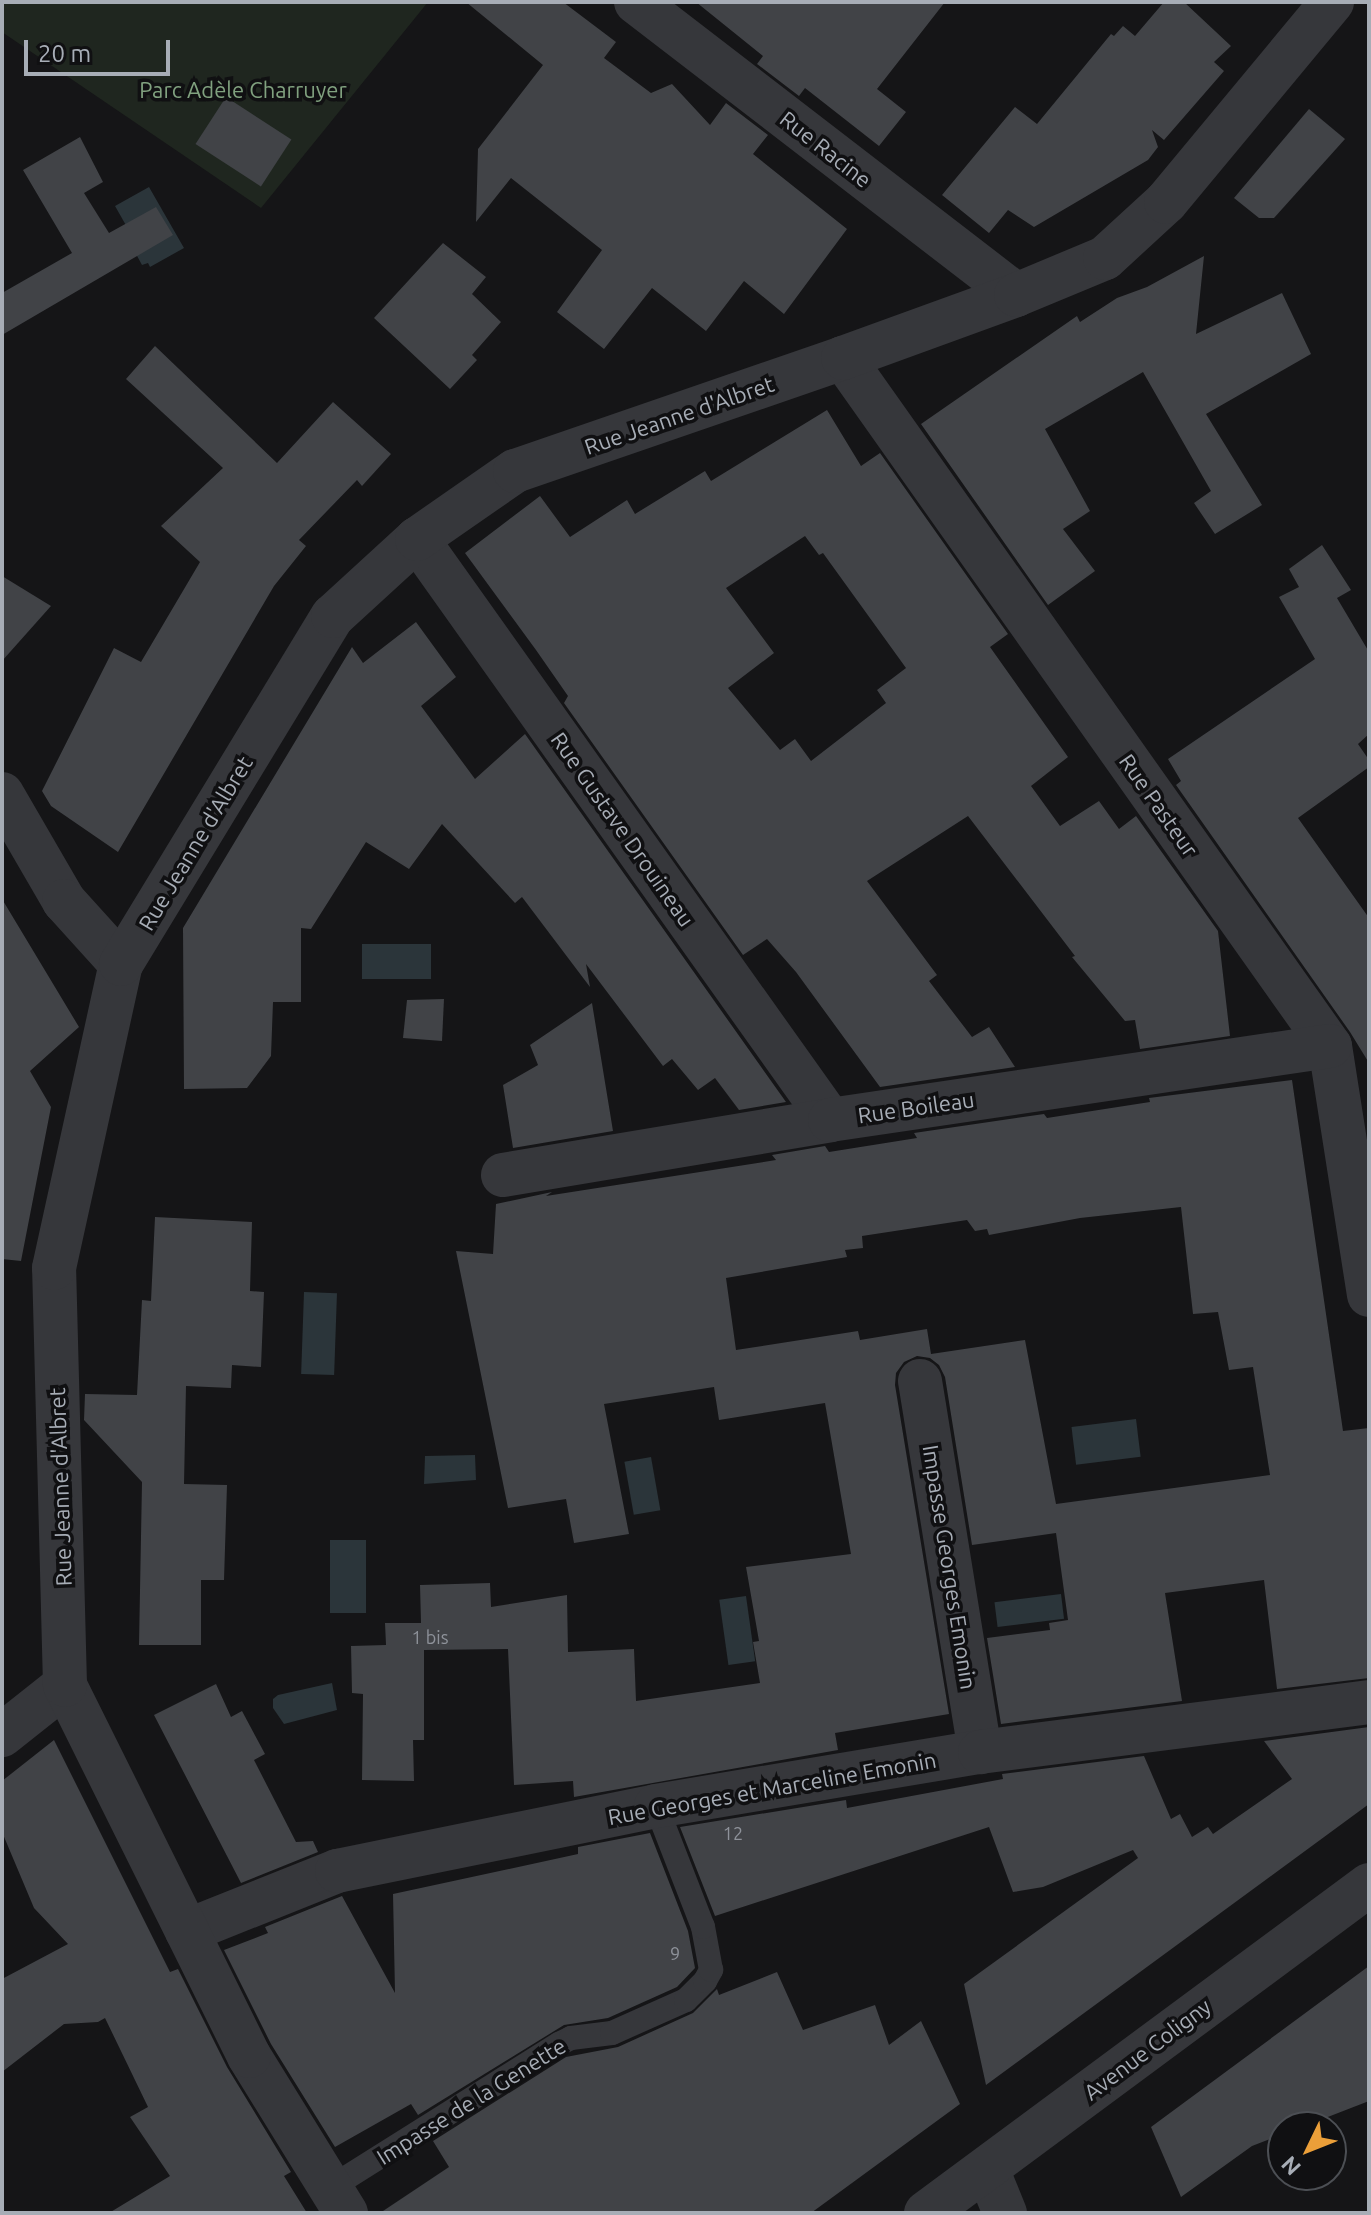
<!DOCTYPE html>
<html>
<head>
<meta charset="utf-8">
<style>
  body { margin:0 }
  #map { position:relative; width:1371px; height:2215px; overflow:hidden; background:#151517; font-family:Ubuntu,sans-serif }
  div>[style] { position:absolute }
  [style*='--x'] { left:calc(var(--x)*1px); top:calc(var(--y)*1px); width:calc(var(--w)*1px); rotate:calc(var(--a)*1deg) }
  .green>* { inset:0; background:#1f261f }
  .water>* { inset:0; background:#2b353a; transform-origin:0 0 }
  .building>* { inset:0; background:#414347; transform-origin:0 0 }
  .service>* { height:24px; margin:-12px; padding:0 12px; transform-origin:12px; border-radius:12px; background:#36373b }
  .minor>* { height:44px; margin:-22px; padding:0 22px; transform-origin:22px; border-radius:22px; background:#36373b }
  .tertiary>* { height:44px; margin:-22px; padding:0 22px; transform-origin:22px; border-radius:22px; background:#36373b }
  span { translate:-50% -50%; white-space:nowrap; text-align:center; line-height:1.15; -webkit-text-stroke:7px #101012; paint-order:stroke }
  .number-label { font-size:18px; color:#8e929a }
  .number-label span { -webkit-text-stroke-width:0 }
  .park-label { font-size:22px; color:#80a17f }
  .street-label { font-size:22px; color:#a7adb6 }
  .frame { position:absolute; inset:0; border:4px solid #a7adb6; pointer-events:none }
  .north { position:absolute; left:1267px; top:2111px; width:80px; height:80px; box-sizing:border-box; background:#101012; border:2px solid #4c4f54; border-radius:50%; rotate:227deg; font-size:22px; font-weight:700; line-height:32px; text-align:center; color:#a7adb6 }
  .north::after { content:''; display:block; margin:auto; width:28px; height:36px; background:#eb9f39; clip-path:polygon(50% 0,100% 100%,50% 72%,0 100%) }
  .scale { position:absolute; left:24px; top:40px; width:146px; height:36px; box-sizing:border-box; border:4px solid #a7adb6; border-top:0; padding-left:10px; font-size:24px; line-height:28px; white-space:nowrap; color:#a7adb6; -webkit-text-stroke:6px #101012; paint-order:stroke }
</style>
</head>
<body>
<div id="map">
  <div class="green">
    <i style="clip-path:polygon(2px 2px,428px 2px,261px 208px,2px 32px)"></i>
  </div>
  <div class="water">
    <i style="clip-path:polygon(149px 187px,184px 248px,150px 267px,148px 263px,142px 265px,136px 254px,140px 250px,115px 206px)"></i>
    <i style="left:362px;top:944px;width:69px;height:35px"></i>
    <i style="left:304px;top:1292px;width:33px;height:82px;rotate:2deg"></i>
    <i style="left:1136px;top:1419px;width:38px;height:65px;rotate:83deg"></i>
    <i style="clip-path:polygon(475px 1455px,476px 1480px,424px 1484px,425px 1456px)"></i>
    <i style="left:651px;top:1457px;width:54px;height:27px;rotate:80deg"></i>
    <i style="left:330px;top:1540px;width:36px;height:73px"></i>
    <i style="left:1061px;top:1594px;width:25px;height:67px;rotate:83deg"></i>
    <i style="left:746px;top:1596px;width:66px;height:27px;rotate:82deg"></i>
    <i style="clip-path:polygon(332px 1683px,337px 1710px,284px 1724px,273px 1708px,273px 1699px,278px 1695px)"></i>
  </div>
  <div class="building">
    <i style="clip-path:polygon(466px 2px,563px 2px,616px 42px,604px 58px,651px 93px,672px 84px,710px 125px,726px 103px,768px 135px,753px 154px,847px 229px,784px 314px,744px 281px,706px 331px,652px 288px,604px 349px,557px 312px,602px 250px,511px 178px,476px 222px,478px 149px,543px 65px)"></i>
    <i style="clip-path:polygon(696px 2px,945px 2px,877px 89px,906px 112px,879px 146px,805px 88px,799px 96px,757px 64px,763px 56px)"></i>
    <i style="clip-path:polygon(1164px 2px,1184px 2px,1231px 46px,1214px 62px,1224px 71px,1164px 140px,1152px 130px,1158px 147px,1148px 160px,1034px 227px,1008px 210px,989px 233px,942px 195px,1015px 107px,1037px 124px,1111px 34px,1114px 36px,1123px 26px,1135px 36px)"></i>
    <i style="left:226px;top:97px;width:78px;height:56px;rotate:33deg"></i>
    <i style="clip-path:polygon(1309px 109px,1345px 139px,1274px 218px,1259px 218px,1234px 198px)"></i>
    <i style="clip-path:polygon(80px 137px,103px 182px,84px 193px,109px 233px,156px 207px,173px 235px,2px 335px,2px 293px,72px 253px,23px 170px)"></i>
    <i style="clip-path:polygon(443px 243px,486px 277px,472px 294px,501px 322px,472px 355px,477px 360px,450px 389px,374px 318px)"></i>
    <i style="clip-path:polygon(1204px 256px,1196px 334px,1282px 293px,1311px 354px,1206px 414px,1262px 505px,1215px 534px,1194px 503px,1211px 491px,1143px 372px,1045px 429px,1090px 511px,1063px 529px,1095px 571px,1048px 605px,921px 424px,1077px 316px,1080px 322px,1117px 298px,1147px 287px)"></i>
    <i style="clip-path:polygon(155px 346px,277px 463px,333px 402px,391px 454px,362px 486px,357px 480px,299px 540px,306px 546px,274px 586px,118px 852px,51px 806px,42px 791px,114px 648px,141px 662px,200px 562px,161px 526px,223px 468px,126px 379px)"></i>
    <i style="clip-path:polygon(evenodd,827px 410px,861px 466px,880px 453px,1008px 634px,990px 647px,1068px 757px,1031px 786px,1060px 826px,1099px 801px,1119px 829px,1136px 816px,1218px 931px,1230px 1036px,1140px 1049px,1135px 1020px,1125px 1021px,1072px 957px,1075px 956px,968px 816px,867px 881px,937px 975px,929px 981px,972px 1037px,989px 1027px,1015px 1067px,880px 1087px,796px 972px,767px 939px,743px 955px,564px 703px,568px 696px,536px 650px,465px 553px,540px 496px,570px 537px,627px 500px,635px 514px,705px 471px,711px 481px,827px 410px,805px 536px,819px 555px,823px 553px,906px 668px,877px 690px,886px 703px,811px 761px,795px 739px,780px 750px,728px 688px,774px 653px,726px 588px,805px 536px)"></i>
    <i style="clip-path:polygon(1322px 545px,1351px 590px,1337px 598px,1369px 652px,1369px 734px,1358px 744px,1369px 760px,1369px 767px,1298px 818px,1369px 918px,1369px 1063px,1350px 1032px,1176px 785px,1181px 781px,1168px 759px,1315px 659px,1279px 597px,1299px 587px,1289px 569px)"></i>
    <i style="clip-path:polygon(2px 576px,51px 606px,2px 661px)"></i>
    <i style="clip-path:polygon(416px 622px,456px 677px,421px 706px,475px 779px,525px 734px,786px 1102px,739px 1110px,715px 1078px,698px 1090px,672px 1059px,663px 1066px,586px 964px,590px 987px,522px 897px,515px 903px,442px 824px,409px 869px,366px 842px,311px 929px,301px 928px,301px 1002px,273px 1002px,271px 1056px,247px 1088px,184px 1089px,183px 928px,352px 647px,363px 663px)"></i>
    <i style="clip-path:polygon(2px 899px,79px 1027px,30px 1071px,51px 1107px,21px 1261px,2px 1259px)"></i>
    <i style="clip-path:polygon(444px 999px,442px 1041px,403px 1038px,407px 1000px)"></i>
    <i style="clip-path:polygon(592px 1003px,613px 1131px,513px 1148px,503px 1085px,538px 1065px,530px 1045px)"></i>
    <i style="clip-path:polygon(evenodd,1292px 1080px,1343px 1431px,1369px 1428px,1369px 1678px,1277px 1689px,1264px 1580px,1165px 1593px,1182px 1701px,1001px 1724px,987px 1638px,1050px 1630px,1049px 1623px,1068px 1620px,1056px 1533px,972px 1545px,945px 1377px,939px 1365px,930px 1358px,917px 1356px,904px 1362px,896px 1373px,895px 1385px,949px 1714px,835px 1733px,838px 1750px,574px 1797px,573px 1781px,514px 1785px,508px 1649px,424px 1650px,424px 1740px,413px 1740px,414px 1781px,362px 1780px,363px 1694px,352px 1693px,351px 1646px,386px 1645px,385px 1623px,421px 1623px,420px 1585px,490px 1583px,491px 1607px,567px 1595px,568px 1652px,634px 1649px,636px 1701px,760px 1683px,753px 1642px,759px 1641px,746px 1567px,851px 1554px,825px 1403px,719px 1420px,714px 1387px,604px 1404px,629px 1534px,574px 1543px,566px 1499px,508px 1508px,456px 1251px,493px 1254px,496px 1204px,552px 1192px,546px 1196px,776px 1160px,772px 1155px,825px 1146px,829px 1152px,917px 1138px,914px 1133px,1044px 1114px,1047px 1118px,1150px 1102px,1149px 1098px,1292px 1080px,1181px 1207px,1193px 1314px,1218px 1312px,1229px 1370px,1253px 1367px,1270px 1475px,1056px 1504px,1025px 1340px,931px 1354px,927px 1329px,860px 1340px,858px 1331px,736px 1350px,726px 1278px,847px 1257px,845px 1250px,863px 1248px,862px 1236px,967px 1220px,975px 1231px,987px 1229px,989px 1235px,1080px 1218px,1181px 1207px)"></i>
    <i style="clip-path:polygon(155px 1217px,252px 1222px,250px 1291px,264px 1292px,261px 1367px,232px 1365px,231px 1388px,186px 1386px,184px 1484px,227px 1485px,224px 1580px,201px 1580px,201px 1645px,139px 1645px,142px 1482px,84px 1420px,85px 1394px,137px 1395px,142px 1300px,151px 1301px)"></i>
    <i style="clip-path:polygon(216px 1684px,231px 1717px,242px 1711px,265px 1754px,254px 1760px,296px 1842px,313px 1841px,318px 1852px,241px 1883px,154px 1715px)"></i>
    <i style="clip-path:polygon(1369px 1727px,1369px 1804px,986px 2085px,964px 1984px,1138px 1858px,1133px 1850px,1043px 1887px,1013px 1892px,989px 1827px,715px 1916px,680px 1827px,846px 1800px,847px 1808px,1003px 1779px,1002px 1774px,1144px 1756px,1171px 1819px,1180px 1814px,1192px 1837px,1208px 1827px,1213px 1834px,1292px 1779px,1264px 1741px)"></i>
    <i style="clip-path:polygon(54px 1740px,170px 1972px,178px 1969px,227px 2067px,291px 2172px,284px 2176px,307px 2213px,109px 2213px,170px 2176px,130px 2117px,148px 2107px,105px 2018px,98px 2022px,64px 2024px,2px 2072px,2px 1979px,68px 1944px,34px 1908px,2px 1832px,2px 1781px)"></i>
    <i style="clip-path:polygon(650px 1833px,688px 1931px,695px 1968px,677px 1987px,608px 2018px,564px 2025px,418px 2115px,411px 2104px,335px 2147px,271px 2044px,224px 1950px,268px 1933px,265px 1927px,342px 1896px,395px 1993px,393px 1894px,578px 1854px,578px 1847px)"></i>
    <i style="clip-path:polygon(1369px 1966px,1369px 2101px,1302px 2127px,1283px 2127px,1283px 2134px,1252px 2146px,1181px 2197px,1151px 2127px)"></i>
    <i style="clip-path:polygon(777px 1972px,803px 2030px,875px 2005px,889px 2045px,921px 2021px,960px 2104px,811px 2213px,380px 2213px,449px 2167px,433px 2141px,566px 2057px,618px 2047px,693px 2013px,717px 1989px,719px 1995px)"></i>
  </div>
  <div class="service">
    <i style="--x:330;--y:2188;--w:271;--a:-32.2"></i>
    <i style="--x:559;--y:2044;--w:13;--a:-27"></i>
    <i style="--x:571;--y:2038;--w:41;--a:-7"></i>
    <i style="--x:612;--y:2033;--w:81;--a:-24"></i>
    <i style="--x:686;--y:2000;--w:27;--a:-45"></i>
    <i style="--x:705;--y:1981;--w:13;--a:-61"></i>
    <i style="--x:711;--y:1970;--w:44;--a:-100.5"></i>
    <i style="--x:703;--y:1927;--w:130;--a:-111.2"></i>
  </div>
  <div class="minor">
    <i style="--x:636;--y:2;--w:480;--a:37.6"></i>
    <i style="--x:843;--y:358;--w:843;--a:54.71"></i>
    <i style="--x:1330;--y:1046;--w:252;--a:81.1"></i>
    <i style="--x:417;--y:539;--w:713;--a:54.59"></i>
    <i style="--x:2;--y:794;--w:124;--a:59.9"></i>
    <i style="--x:64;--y:901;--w:85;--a:47.9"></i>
    <i style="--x:503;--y:1175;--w:332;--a:-9.5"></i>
    <i style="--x:830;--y:1120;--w:505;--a:-8.42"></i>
    <i style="--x:920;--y:1381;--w:376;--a:80.8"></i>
    <i style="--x:2;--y:1735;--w:80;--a:-38.4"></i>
    <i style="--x:187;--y:1931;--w:162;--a:-21.8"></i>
    <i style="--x:337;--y:1871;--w:326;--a:-11.5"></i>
    <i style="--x:656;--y:1806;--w:328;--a:-9.5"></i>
    <i style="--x:980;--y:1752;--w:392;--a:-7.3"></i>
    <i style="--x:987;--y:2169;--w:48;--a:67.8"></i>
    <i style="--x:346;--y:2213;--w:185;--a:-121.7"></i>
    <i style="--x:249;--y:2056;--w:414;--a:-116.4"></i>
    <i style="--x:65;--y:1685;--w:417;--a:-91.5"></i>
    <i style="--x:54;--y:1268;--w:311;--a:-77.6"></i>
    <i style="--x:121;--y:964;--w:407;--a:-58.7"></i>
    <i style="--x:333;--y:616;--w:114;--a:-42.5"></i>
    <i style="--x:417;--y:539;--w:119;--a:-34.8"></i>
    <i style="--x:515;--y:471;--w:347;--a:-19"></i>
    <i style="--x:843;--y:358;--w:184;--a:-20"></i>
    <i style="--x:1016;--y:295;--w:96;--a:-22.6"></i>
    <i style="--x:1105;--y:258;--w:83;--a:-42.6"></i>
    <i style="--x:1166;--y:202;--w:260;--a:-50.3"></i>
  </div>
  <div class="tertiary">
    <i style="--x:926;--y:2213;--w:551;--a:-36.52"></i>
  </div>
  <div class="number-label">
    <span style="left:430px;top:1637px">1 bis</span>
    <span style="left:733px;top:1833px">12</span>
    <span style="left:675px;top:1953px">9</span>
  </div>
  <div class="park-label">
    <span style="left:243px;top:90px">Parc Adèle Charruyer</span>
  </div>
  <div class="street-label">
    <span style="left:826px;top:149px;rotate:38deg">Rue Racine</span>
    <span style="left:679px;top:415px;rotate:-19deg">Rue Jeanne d'Albret</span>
    <span style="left:1159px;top:805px;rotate:55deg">Rue Pasteur</span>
    <span style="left:623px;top:829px;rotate:55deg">Rue Gustave Drouineau</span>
    <span style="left:195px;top:843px;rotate:-59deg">Rue Jeanne d'Albret</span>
    <span style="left:916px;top:1107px;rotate:-8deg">Rue Boileau</span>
    <span style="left:60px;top:1487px;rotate:-92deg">Rue Jeanne d'Albret</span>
    <span style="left:950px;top:1567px;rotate:81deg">Impasse Georges Emonin</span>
    <span style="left:772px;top:1788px;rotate:-10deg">Rue Georges et Marceline Emonin</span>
    <span style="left:1147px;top:2049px;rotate:-37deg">Avenue Coligny</span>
    <span style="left:471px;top:2101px;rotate:-32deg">Impasse de la Genette</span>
  </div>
  <div class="frame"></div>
  <div class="north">N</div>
  <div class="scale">20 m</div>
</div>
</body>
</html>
